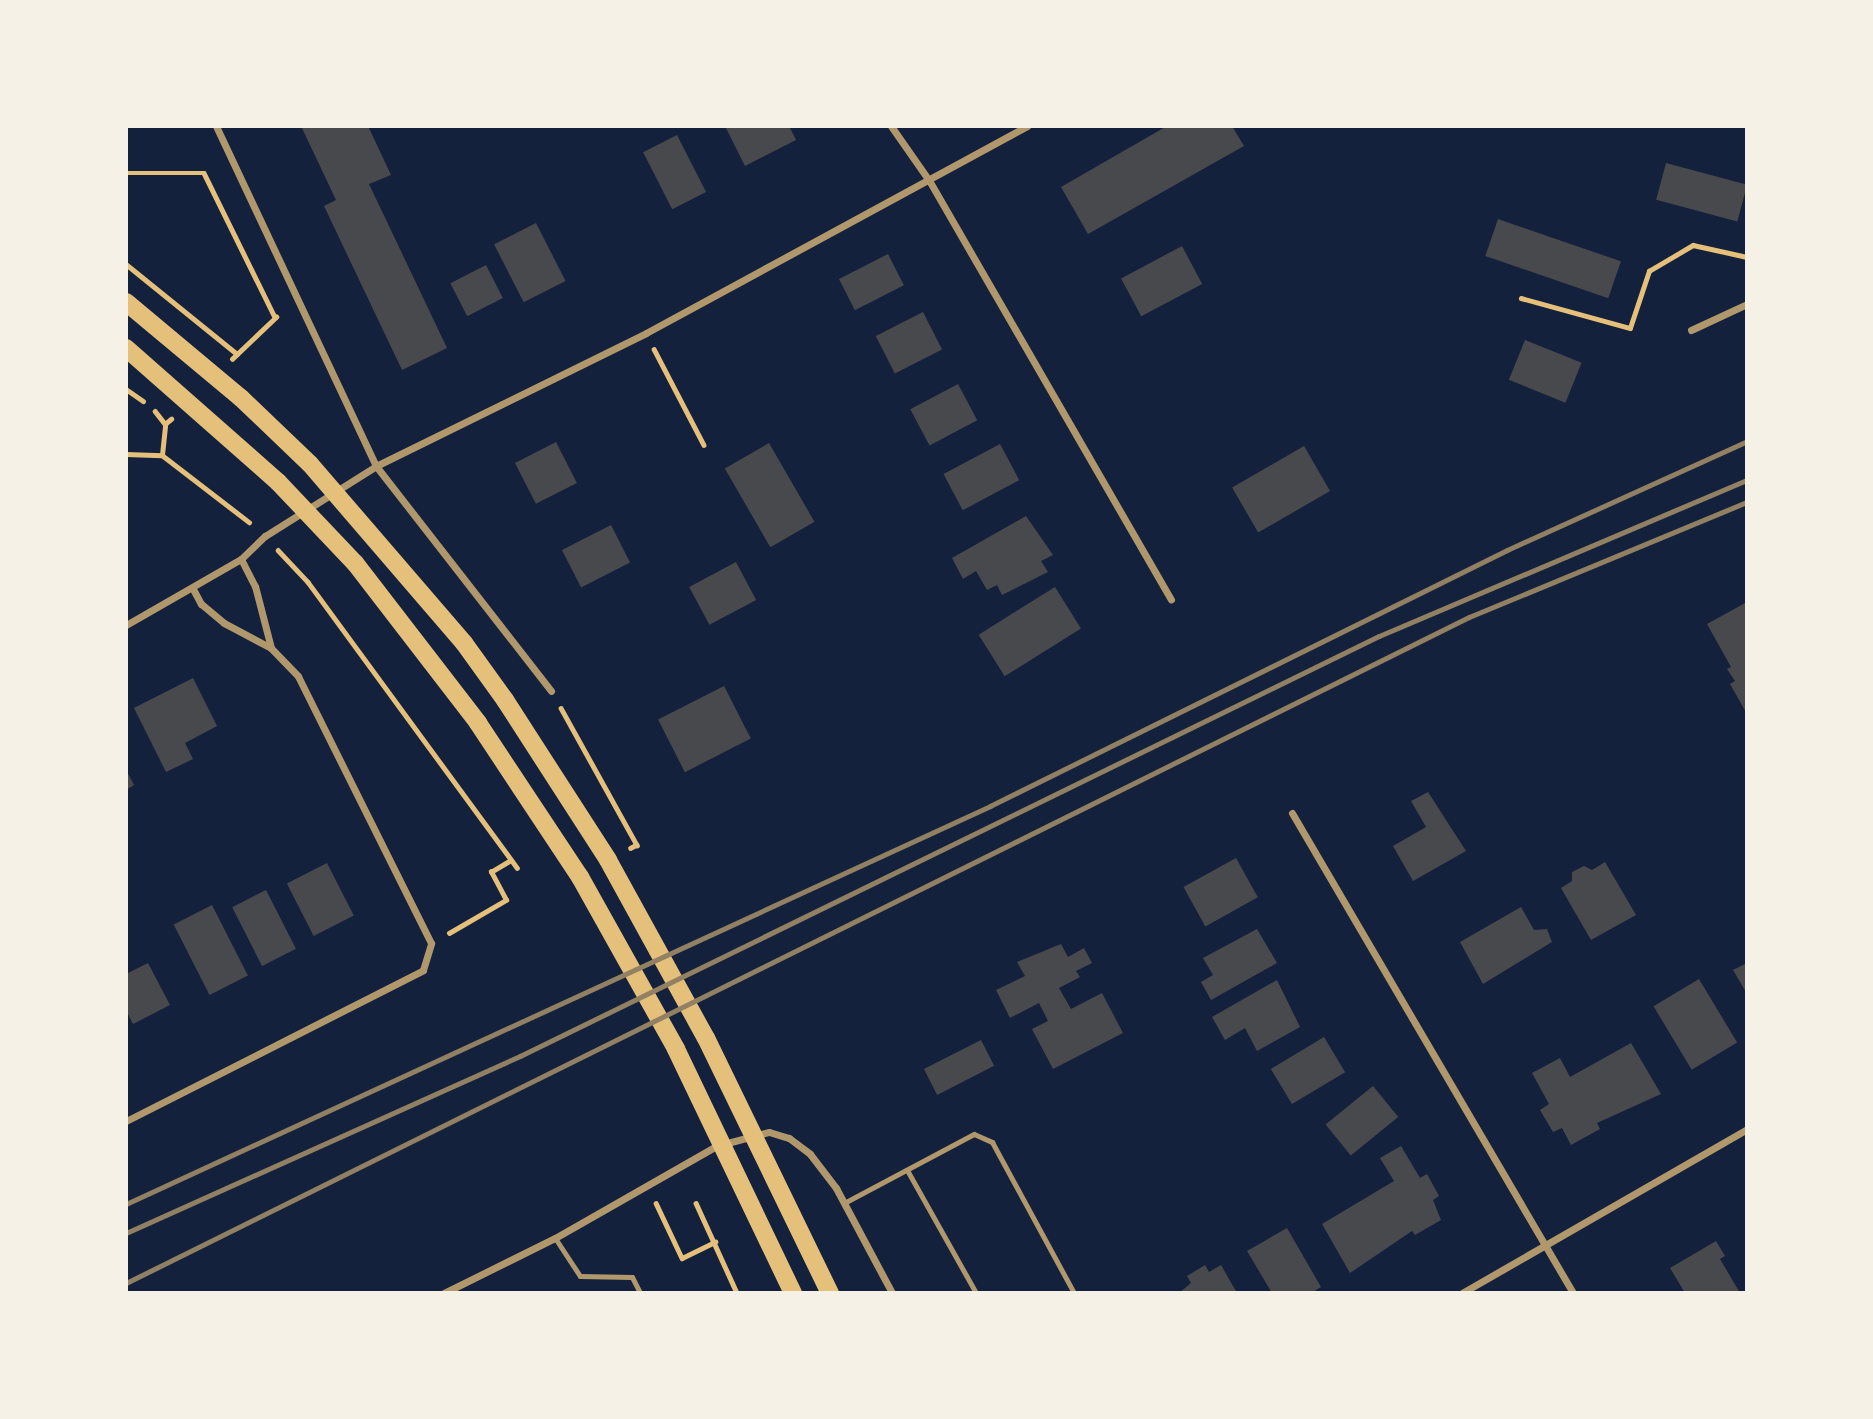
<!DOCTYPE html>
<html>
<head>
<meta charset="utf-8">
<style>
  body { margin:0 }
  #map { position:relative; width:1873px; height:1419px; overflow:hidden; background:#14213d; font-family:Ubuntu,sans-serif }
  div>[style] { position:absolute }
  [style*='--x'] { left:calc(var(--x)*1px); top:calc(var(--y)*1px); width:calc(var(--w)*1px); rotate:calc(var(--a)*1deg) }
  .building>* { inset:0; background:#48494c; transform-origin:0 0 }
  .path>* { height:4.5px; margin:-2.25px; padding:0 2.25px; transform-origin:2.25px; border-radius:2.25px; background:#e5c07b }
  .service>* { height:5px; margin:-2.5px; padding:0 2.5px; transform-origin:2.5px; border-radius:2.5px; background:#b1986c }
  .minor>* { height:7px; margin:-3.5px; padding:0 3.5px; transform-origin:3.5px; border-radius:3.5px; background:#b1986c }
  .primary>* { height:18px; margin:-9px; padding:0 9px; transform-origin:9px; border-radius:9px; background:#e5c07b }
  .rail>* { height:5px; margin:-2.5px; padding:0 2.5px; transform-origin:2.5px; border-radius:2.5px; background:#918062 }
  span { translate:-50% -50%; white-space:nowrap; text-align:center; line-height:1.15; -webkit-text-stroke:6px #f6f1e7; paint-order:stroke }
  .frame { position:absolute; inset:0; border:128px solid #f6f1e7; pointer-events:none }
</style>
</head>
<body>
<div id="map">
  <div class="building">
    <i style="clip-path:polygon(301px 126px,368px 126px,391px 175px,369px 184px,447px 348px,402px 370px,324px 206px,336px 200px)"></i>
    <i style="clip-path:polygon(725px 126px,789px 126px,796px 140px,745px 166px)"></i>
    <i style="clip-path:polygon(1167px 126px,1232px 126px,1244px 146px,1088px 234px,1061px 187px)"></i>
    <i style="left:677px;top:135px;width:64px;height:38px;rotate:63deg"></i>
    <i style="left:1666px;top:163px;width:84px;height:38px;rotate:15deg"></i>
    <i style="left:1498px;top:219px;width:130px;height:39px;rotate:19deg"></i>
    <i style="left:536px;top:223px;width:65px;height:47px;rotate:63deg"></i>
    <i style="left:1182px;top:246px;width:43px;height:69px;rotate:62deg"></i>
    <i style="left:888px;top:254px;width:35px;height:55px;rotate:63deg"></i>
    <i style="left:486px;top:265px;width:37px;height:40px;rotate:63deg"></i>
    <i style="left:923px;top:312px;width:42px;height:53px;rotate:63deg"></i>
    <i style="left:1525px;top:340px;width:61px;height:43px;rotate:22deg"></i>
    <i style="left:958px;top:384px;width:41px;height:54px;rotate:62deg"></i>
    <i style="left:556px;top:442px;width:46px;height:46px;rotate:63deg"></i>
    <i style="left:769px;top:443px;width:91px;height:51px;rotate:60deg"></i>
    <i style="left:1000px;top:444px;width:41px;height:64px;rotate:62deg"></i>
    <i style="left:1304px;top:446px;width:52px;height:83px;rotate:60deg"></i>
    <i style="clip-path:polygon(1026px 516px,1053px 555px,1041px 561px,1048px 572px,1002px 595px,997px 585px,987px 590px,976px 571px,963px 579px,952px 558px)"></i>
    <i style="left:611px;top:525px;width:42px;height:55px;rotate:63deg"></i>
    <i style="left:736px;top:562px;width:43px;height:53px;rotate:62deg"></i>
    <i style="left:1055px;top:587px;width:49px;height:90px;rotate:58deg"></i>
    <i style="clip-path:polygon(1747px 602px,1747px 714px,1730px 684px,1735px 681px,1727px 669px,1731px 667px,1707px 624px)"></i>
    <i style="clip-path:polygon(193px 678px,217px 726px,185px 743px,193px 759px,166px 772px,134px 708px)"></i>
    <i style="left:724px;top:686px;width:59px;height:74px;rotate:63deg"></i>
    <i style="clip-path:polygon(126px 770px,134px 785px,126px 790px)"></i>
    <i style="clip-path:polygon(1428px 792px,1466px 851px,1413px 881px,1393px 846px,1426px 827px,1411px 801px)"></i>
    <i style="left:1236px;top:858px;width:45px;height:60px;rotate:61deg"></i>
    <i style="clip-path:polygon(1605px 862px,1636px 915px,1591px 940px,1561px 888px,1572px 881px,1572px 872px,1584px 866px,1592px 870px)"></i>
    <i style="left:327px;top:863px;width:59px;height:45px;rotate:63deg"></i>
    <i style="left:266px;top:890px;width:66px;height:38px;rotate:63deg"></i>
    <i style="left:212px;top:905px;width:79px;height:43px;rotate:63deg"></i>
    <i style="clip-path:polygon(1521px 907px,1534px 930px,1547px 929px,1552px 942px,1483px 984px,1460px 942px)"></i>
    <i style="clip-path:polygon(1257px 929px,1277px 963px,1211px 1000px,1201px 982px,1213px 975px,1203px 958px)"></i>
    <i style="clip-path:polygon(1061px 944px,1068px 957px,1084px 948px,1092px 963px,1076px 971px,1080px 977px,1059px 988px,1071px 1009px,1102px 993px,1123px 1033px,1053px 1069px,1032px 1029px,1048px 1021px,1039px 1003px,1010px 1018px,996px 990px,1025px 976px,1017px 962px)"></i>
    <i style="clip-path:polygon(148px 963px,170px 1005px,133px 1024px,126px 1010px,126px 974px)"></i>
    <i style="clip-path:polygon(1747px 963px,1747px 994px,1733px 970px)"></i>
    <i style="left:1699px;top:979px;width:74px;height:53px;rotate:59deg"></i>
    <i style="clip-path:polygon(1277px 980px,1300px 1027px,1257px 1051px,1245px 1028px,1225px 1040px,1212px 1017px)"></i>
    <i style="left:1324px;top:1037px;width:41px;height:62px;rotate:59deg"></i>
    <i style="left:981px;top:1040px;width:29px;height:64px;rotate:63deg"></i>
    <i style="clip-path:polygon(1631px 1043px,1661px 1094px,1597px 1123px,1600px 1129px,1571px 1145px,1562px 1128px,1553px 1132px,1540px 1110px,1549px 1104px,1532px 1073px,1560px 1058px,1570px 1077px)"></i>
    <i style="left:1373px;top:1086px;width:40px;height:61px;rotate:51deg"></i>
    <i style="clip-path:polygon(1401px 1146px,1420px 1178px,1427px 1174px,1439px 1196px,1433px 1200px,1441px 1220px,1415px 1235px,1412px 1231px,1350px 1273px,1322px 1224px,1394px 1181px,1380px 1158px)"></i>
    <i style="clip-path:polygon(1287px 1228px,1321px 1287px,1311px 1293px,1272px 1293px,1247px 1251px)"></i>
    <i style="clip-path:polygon(1716px 1241px,1725px 1256px,1720px 1259px,1740px 1293px,1685px 1293px,1670px 1268px)"></i>
    <i style="clip-path:polygon(1205px 1265px,1209px 1272px,1221px 1265px,1237px 1293px,1179px 1293px,1191px 1283px,1187px 1276px)"></i>
  </div>
  <div class="path">
    <i style="--x:126;--y:173;--w:78;--a:0"></i>
    <i style="--x:204;--y:173;--w:161;--a:63.8"></i>
    <i style="--x:126;--y:264;--w:143;--a:39"></i>
    <i style="--x:1521;--y:298;--w:113;--a:15.4"></i>
    <i style="--x:1630;--y:328;--w:60;--a:-71.6"></i>
    <i style="--x:1649;--y:271;--w:51;--a:-30.6"></i>
    <i style="--x:1693;--y:245;--w:55;--a:12.5"></i>
    <i style="--x:654;--y:349;--w:108;--a:62.5"></i>
    <i style="--x:232;--y:359;--w:61;--a:-43.7"></i>
    <i style="--x:126;--y:389;--w:21;--a:35"></i>
    <i style="--x:155;--y:411;--w:16;--a:52"></i>
    <i style="--x:126;--y:454;--w:36;--a:2"></i>
    <i style="--x:162;--y:455;--w:110;--a:37.6"></i>
    <i style="--x:162;--y:455;--w:31;--a:-84"></i>
    <i style="--x:165;--y:424;--w:8;--a:-40"></i>
    <i style="--x:278;--y:550;--w:44;--a:46.8"></i>
    <i style="--x:308;--y:582;--w:354;--a:53.8"></i>
    <i style="--x:561;--y:708;--w:157;--a:61"></i>
    <i style="--x:637;--y:845;--w:7;--a:153"></i>
    <i style="--x:449;--y:933;--w:66;--a:-30.1"></i>
    <i style="--x:506;--y:900;--w:32;--a:-118"></i>
    <i style="--x:491;--y:872;--w:23;--a:-31"></i>
    <i style="--x:656;--y:1203;--w:61;--a:64.7"></i>
    <i style="--x:682;--y:1258;--w:37;--a:-26"></i>
    <i style="--x:696;--y:1203;--w:99;--a:65.5"></i>
  </div>
  <div class="service">
    <i style="--x:907;--y:1170;--w:141;--a:60.7"></i>
    <i style="--x:844;--y:1203;--w:147;--a:-28"></i>
    <i style="--x:974;--y:1134;--w:20;--a:24"></i>
    <i style="--x:992;--y:1142;--w:172;--a:61.5"></i>
    <i style="--x:555;--y:1238;--w:45;--a:56.7"></i>
    <i style="--x:580;--y:1276;--w:52;--a:1.1"></i>
    <i style="--x:632;--y:1277;--w:18;--a:63"></i>
  </div>
  <div class="minor">
    <i style="--x:216;--y:126;--w:376;--a:64.8"></i>
    <i style="--x:376;--y:466;--w:285;--a:52.1"></i>
    <i style="--x:891;--y:126;--w:68;--a:55.1"></i>
    <i style="--x:930;--y:182;--w:482;--a:60"></i>
    <i style="--x:1691;--y:330;--w:62;--a:-24.9"></i>
    <i style="--x:241;--y:559;--w:30;--a:63"></i>
    <i style="--x:255;--y:586;--w:64;--a:75.5"></i>
    <i style="--x:126;--y:625;--w:133;--a:-29.9"></i>
    <i style="--x:241;--y:559;--w:33;--a:-44"></i>
    <i style="--x:265;--y:536;--w:131;--a:-32.2"></i>
    <i style="--x:376;--y:466;--w:301;--a:-26.2"></i>
    <i style="--x:646;--y:333;--w:434;--a:-28.5"></i>
    <i style="--x:1292;--y:813;--w:556;--a:59.65"></i>
    <i style="--x:126;--y:1121;--w:333;--a:-26.9"></i>
    <i style="--x:423;--y:970;--w:28;--a:-73"></i>
    <i style="--x:431;--y:943;--w:298;--a:-116.5"></i>
    <i style="--x:298;--y:676;--w:39;--a:-134"></i>
    <i style="--x:271;--y:648;--w:53;--a:-152"></i>
    <i style="--x:224;--y:623;--w:30;--a:-140"></i>
    <i style="--x:201;--y:604;--w:17;--a:-118"></i>
    <i style="--x:444;--y:1293;--w:124;--a:-26.4"></i>
    <i style="--x:555;--y:1238;--w:185;--a:-29.7"></i>
    <i style="--x:716;--y:1146;--w:55;--a:-14.8"></i>
    <i style="--x:769;--y:1132;--w:21;--a:17"></i>
    <i style="--x:789;--y:1138;--w:26;--a:37"></i>
    <i style="--x:810;--y:1154;--w:43;--a:52.6"></i>
    <i style="--x:836;--y:1188;--w:119;--a:61.9"></i>
    <i style="--x:1462;--y:1293;--w:329;--a:-29.9"></i>
  </div>
  <div class="primary">
    <i style="--x:126;--y:302;--w:150;--a:39.9"></i>
    <i style="--x:241;--y:398;--w:95;--a:43.7"></i>
    <i style="--x:310;--y:464;--w:236;--a:49.3"></i>
    <i style="--x:464;--y:643;--w:70;--a:54.3"></i>
    <i style="--x:505;--y:700;--w:190;--a:57.2"></i>
    <i style="--x:608;--y:860;--w:203;--a:61.2"></i>
    <i style="--x:706;--y:1038;--w:284;--a:64.1"></i>
    <i style="--x:126;--y:348;--w:203;--a:41.4"></i>
    <i style="--x:278;--y:482;--w:112;--a:46.5"></i>
    <i style="--x:355;--y:563;--w:202;--a:52.4"></i>
    <i style="--x:478;--y:723;--w:185;--a:56.5"></i>
    <i style="--x:580;--y:877;--w:197;--a:60.8"></i>
    <i style="--x:676;--y:1049;--w:271;--a:64.4"></i>
  </div>
  <div class="rail">
    <i style="--x:126;--y:1204;--w:951;--a:-24.73"></i>
    <i style="--x:990;--y:806;--w:577;--a:-26.34"></i>
    <i style="--x:1507;--y:550;--w:264;--a:-24.4"></i>
    <i style="--x:126;--y:1233;--w:432;--a:-24.2"></i>
    <i style="--x:520;--y:1056;--w:956;--a:-26.06"></i>
    <i style="--x:1379;--y:636;--w:400;--a:-23"></i>
    <i style="--x:126;--y:1283;--w:1499;--a:-26.38"></i>
    <i style="--x:1469;--y:617;--w:301;--a:-22.5"></i>
  </div>
  <div class="frame"></div>
</div>
</body>
</html>
